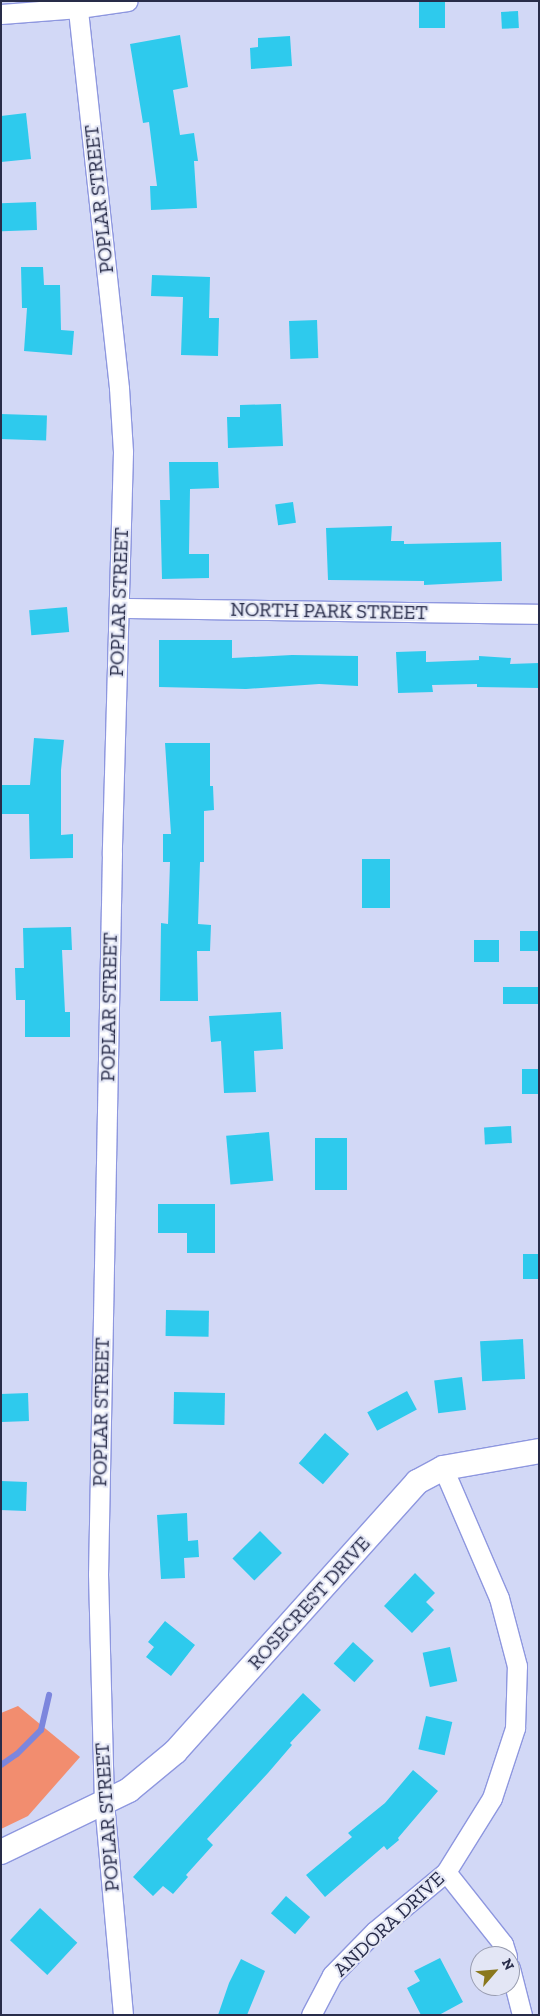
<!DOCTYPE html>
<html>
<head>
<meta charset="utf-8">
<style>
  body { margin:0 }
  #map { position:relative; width:540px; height:2016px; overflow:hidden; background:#d2d8f6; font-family:"Zilla Slab",serif }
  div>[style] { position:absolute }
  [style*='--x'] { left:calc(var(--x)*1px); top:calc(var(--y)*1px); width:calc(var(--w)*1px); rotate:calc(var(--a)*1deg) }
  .forest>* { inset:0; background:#f28d6f }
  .stream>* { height:6px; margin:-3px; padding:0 3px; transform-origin:3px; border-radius:3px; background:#7c86dd }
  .building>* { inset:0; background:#2ecaed; transform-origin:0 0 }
  .roads { filter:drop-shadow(1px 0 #8e97df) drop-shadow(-1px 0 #8e97df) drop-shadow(0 1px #8e97df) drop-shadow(0 -1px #8e97df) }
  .minor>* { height:19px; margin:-9.5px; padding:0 9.5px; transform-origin:9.5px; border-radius:9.5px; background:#fff }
  .tertiary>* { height:24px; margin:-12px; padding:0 12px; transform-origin:12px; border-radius:12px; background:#fff }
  span { translate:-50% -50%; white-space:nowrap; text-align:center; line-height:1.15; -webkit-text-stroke:4px #e3e6f5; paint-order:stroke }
  .street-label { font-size:20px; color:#282c49 }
  .frame { position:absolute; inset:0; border:2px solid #282c49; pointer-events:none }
  .north { position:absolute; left:470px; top:1946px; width:50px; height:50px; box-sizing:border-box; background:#e3e6f5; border:1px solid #989cb0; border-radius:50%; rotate:63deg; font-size:14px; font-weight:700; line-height:20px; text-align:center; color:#282c49 }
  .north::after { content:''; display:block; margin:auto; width:18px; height:22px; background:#8a781d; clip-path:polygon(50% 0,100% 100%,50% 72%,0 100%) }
</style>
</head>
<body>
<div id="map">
  <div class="forest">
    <i style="clip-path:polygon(18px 1706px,80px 1757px,28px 1816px,1px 1829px,1px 1713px)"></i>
  </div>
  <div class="stream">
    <i style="--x:1;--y:1765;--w:19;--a:-35"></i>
    <i style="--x:17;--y:1754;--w:34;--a:-45"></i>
    <i style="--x:41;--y:1730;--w:36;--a:-77"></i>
  </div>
  <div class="building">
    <i style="left:419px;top:1px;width:26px;height:27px"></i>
    <i style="left:518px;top:11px;width:17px;height:17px;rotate:87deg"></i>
    <i style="clip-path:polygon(180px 35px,188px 87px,173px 90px,180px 135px,194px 133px,198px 161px,194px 161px,197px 208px,151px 210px,150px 186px,157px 186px,149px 122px,143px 123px,130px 44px)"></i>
    <i style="clip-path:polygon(290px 36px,292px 66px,251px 69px,250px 48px,258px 47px,258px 38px)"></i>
    <i style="clip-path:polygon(26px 113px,31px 159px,1px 162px,1px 116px)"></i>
    <i style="left:36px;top:202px;width:28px;height:35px;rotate:88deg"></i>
    <i style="clip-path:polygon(21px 267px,43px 267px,44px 285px,60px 285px,61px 330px,74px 331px,72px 355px,24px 351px,27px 308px,22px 308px)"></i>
    <i style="clip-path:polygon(152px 275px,210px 277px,209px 318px,219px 318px,218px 356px,181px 355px,183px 297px,151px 296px)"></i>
    <i style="left:317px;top:320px;width:38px;height:28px;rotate:88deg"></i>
    <i style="clip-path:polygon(281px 404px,283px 446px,228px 448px,227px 417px,240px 417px,240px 405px)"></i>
    <i style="left:1px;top:414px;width:46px;height:25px;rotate:2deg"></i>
    <i style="clip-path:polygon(169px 462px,218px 462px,219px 488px,190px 489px,189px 554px,209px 554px,209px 578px,162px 579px,160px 500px,170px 500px)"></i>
    <i style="left:293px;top:502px;width:21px;height:18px;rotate:82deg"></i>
    <i style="clip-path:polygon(392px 526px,391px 541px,404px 541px,404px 544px,501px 542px,502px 581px,424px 585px,424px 581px,328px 580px,326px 528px)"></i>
    <i style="left:67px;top:607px;width:25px;height:38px;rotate:85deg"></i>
    <i style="clip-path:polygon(159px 640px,232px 640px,232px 658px,292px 655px,358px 656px,358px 686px,319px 684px,246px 689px,159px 687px)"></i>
    <i style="clip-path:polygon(426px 651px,426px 662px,479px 660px,479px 656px,511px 658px,510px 664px,539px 663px,539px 688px,477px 687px,477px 684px,432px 685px,433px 692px,398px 693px,396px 652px)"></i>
    <i style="clip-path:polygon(34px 738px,64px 740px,61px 770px,61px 835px,73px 834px,73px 858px,30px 859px,29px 814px,1px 814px,1px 785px,30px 785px)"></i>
    <i style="clip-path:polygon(165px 743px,210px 743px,210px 786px,213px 786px,214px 810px,204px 811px,204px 862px,200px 862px,198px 924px,211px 925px,210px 951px,197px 951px,198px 1001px,160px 1001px,161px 923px,168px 924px,170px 862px,163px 862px,163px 834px,171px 834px)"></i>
    <i style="left:362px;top:859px;width:28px;height:49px"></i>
    <i style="clip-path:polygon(71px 927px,72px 950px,62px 950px,65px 1012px,70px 1012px,70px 1037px,25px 1037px,25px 1000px,16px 1000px,15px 968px,24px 968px,23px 928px)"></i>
    <i style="left:539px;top:931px;width:20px;height:19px;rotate:90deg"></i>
    <i style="left:474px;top:940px;width:25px;height:22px"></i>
    <i style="left:539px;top:987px;width:17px;height:36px;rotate:90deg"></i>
    <i style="clip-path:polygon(281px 1012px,283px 1049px,254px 1051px,256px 1092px,224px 1093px,221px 1041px,211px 1042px,209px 1016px)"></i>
    <i style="left:539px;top:1069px;width:25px;height:17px;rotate:90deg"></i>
    <i style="left:511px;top:1126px;width:17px;height:27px;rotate:87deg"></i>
    <i style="left:269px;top:1132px;width:49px;height:43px;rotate:85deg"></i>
    <i style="left:315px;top:1138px;width:32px;height:52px"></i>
    <i style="clip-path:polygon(158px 1204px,215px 1204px,215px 1253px,187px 1253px,187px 1233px,158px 1233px)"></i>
    <i style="left:523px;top:1254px;width:16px;height:25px"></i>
    <i style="left:166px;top:1310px;width:43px;height:26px;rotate:1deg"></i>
    <i style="left:523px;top:1339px;width:40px;height:43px;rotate:87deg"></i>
    <i style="left:462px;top:1377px;width:33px;height:28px;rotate:83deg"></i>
    <i style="left:407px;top:1391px;width:21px;height:45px;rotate:62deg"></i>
    <i style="left:174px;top:1392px;width:51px;height:32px;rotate:1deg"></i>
    <i style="left:28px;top:1393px;width:28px;height:27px;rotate:88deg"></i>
    <i style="left:325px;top:1433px;width:32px;height:40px;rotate:41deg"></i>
    <i style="left:1px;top:1481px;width:26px;height:29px;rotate:2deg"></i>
    <i style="clip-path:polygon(187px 1513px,188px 1541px,198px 1540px,199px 1557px,184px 1558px,185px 1578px,161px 1579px,157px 1515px)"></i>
    <i style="left:260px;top:1531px;width:31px;height:39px;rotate:45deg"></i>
    <i style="clip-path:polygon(415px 1573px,435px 1593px,426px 1602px,434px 1610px,412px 1633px,384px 1606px)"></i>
    <i style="clip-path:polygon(165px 1621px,195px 1645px,171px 1676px,146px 1657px,154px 1647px,148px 1642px)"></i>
    <i style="left:353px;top:1642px;width:28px;height:29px;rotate:42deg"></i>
    <i style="left:450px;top:1647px;width:35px;height:28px;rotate:78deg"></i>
    <i style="clip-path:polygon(303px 1693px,321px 1710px,290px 1743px,292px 1745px,268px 1773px,207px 1839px,213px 1845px,186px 1875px,188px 1877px,173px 1894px,163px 1886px,153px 1896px,133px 1877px)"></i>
    <i style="left:426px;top:1716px;width:27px;height:34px;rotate:13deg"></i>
    <i style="clip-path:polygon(413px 1770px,438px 1791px,398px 1838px,399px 1840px,387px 1850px,384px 1846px,325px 1897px,306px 1875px,352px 1837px,348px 1833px,385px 1803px)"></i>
    <i style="left:286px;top:1896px;width:32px;height:23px;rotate:41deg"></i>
    <i style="left:40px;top:1908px;width:51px;height:44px;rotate:43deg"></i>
    <i style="clip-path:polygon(440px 1958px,463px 2002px,439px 2015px,421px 2015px,407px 1988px,420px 1981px,414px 1971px)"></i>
    <i style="clip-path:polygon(241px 1959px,265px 1971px,247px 2015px,218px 2015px,229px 1983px)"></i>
  </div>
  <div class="roads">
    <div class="minor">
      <i style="--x:77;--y:1;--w:389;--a:83.8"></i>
      <i style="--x:119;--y:388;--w:64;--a:86.4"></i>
      <i style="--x:123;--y:452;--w:401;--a:91.6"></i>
      <i style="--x:112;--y:853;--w:721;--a:91.11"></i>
      <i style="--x:98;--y:1574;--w:228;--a:88.5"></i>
      <i style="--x:104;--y:1802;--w:214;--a:84.9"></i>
      <i style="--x:1;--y:14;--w:78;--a:-4.4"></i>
      <i style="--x:79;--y:8;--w:49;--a:-8.1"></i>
      <i style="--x:120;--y:608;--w:419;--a:0.8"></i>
      <i style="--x:446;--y:1872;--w:92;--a:51.6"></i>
      <i style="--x:503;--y:1944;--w:13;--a:72"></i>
      <i style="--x:510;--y:1968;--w:49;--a:75.7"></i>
      <i style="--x:311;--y:2015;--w:45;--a:-62.3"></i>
      <i style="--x:332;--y:1975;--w:62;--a:-45.7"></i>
      <i style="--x:375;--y:1931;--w:92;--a:-39.7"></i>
      <i style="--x:446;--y:1872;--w:87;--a:-58.1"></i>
      <i style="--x:492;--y:1798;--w:74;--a:-71.8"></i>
      <i style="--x:515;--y:1728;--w:62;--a:-88.2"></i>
      <i style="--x:517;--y:1666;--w:70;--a:-104.8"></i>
      <i style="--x:499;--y:1598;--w:142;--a:-113.3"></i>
    </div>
    <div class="tertiary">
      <i style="--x:1;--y:1852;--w:142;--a:-25.8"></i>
      <i style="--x:129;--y:1790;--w:60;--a:-39.6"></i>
      <i style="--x:175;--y:1752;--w:363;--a:-48.1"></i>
      <i style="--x:417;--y:1482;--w:30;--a:-28"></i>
      <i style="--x:443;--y:1468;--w:97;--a:-10"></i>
    </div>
  </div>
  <div class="street-label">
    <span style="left:99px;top:199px;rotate:-96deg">POPLAR STREET</span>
    <span style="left:119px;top:602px;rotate:-88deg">POPLAR STREET</span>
    <span style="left:329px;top:611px;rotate:1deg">NORTH PARK STREET</span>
    <span style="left:109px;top:1007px;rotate:-89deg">POPLAR STREET</span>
    <span style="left:101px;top:1412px;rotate:-89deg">POPLAR STREET</span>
    <span style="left:309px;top:1603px;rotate:-48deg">ROSECREST DRIVE</span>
    <span style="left:107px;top:1817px;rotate:-94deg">POPLAR STREET</span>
    <span style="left:389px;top:1924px;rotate:-43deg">ANDORA DRIVE</span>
  </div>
  <div class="frame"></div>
  <div class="north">N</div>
</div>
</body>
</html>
